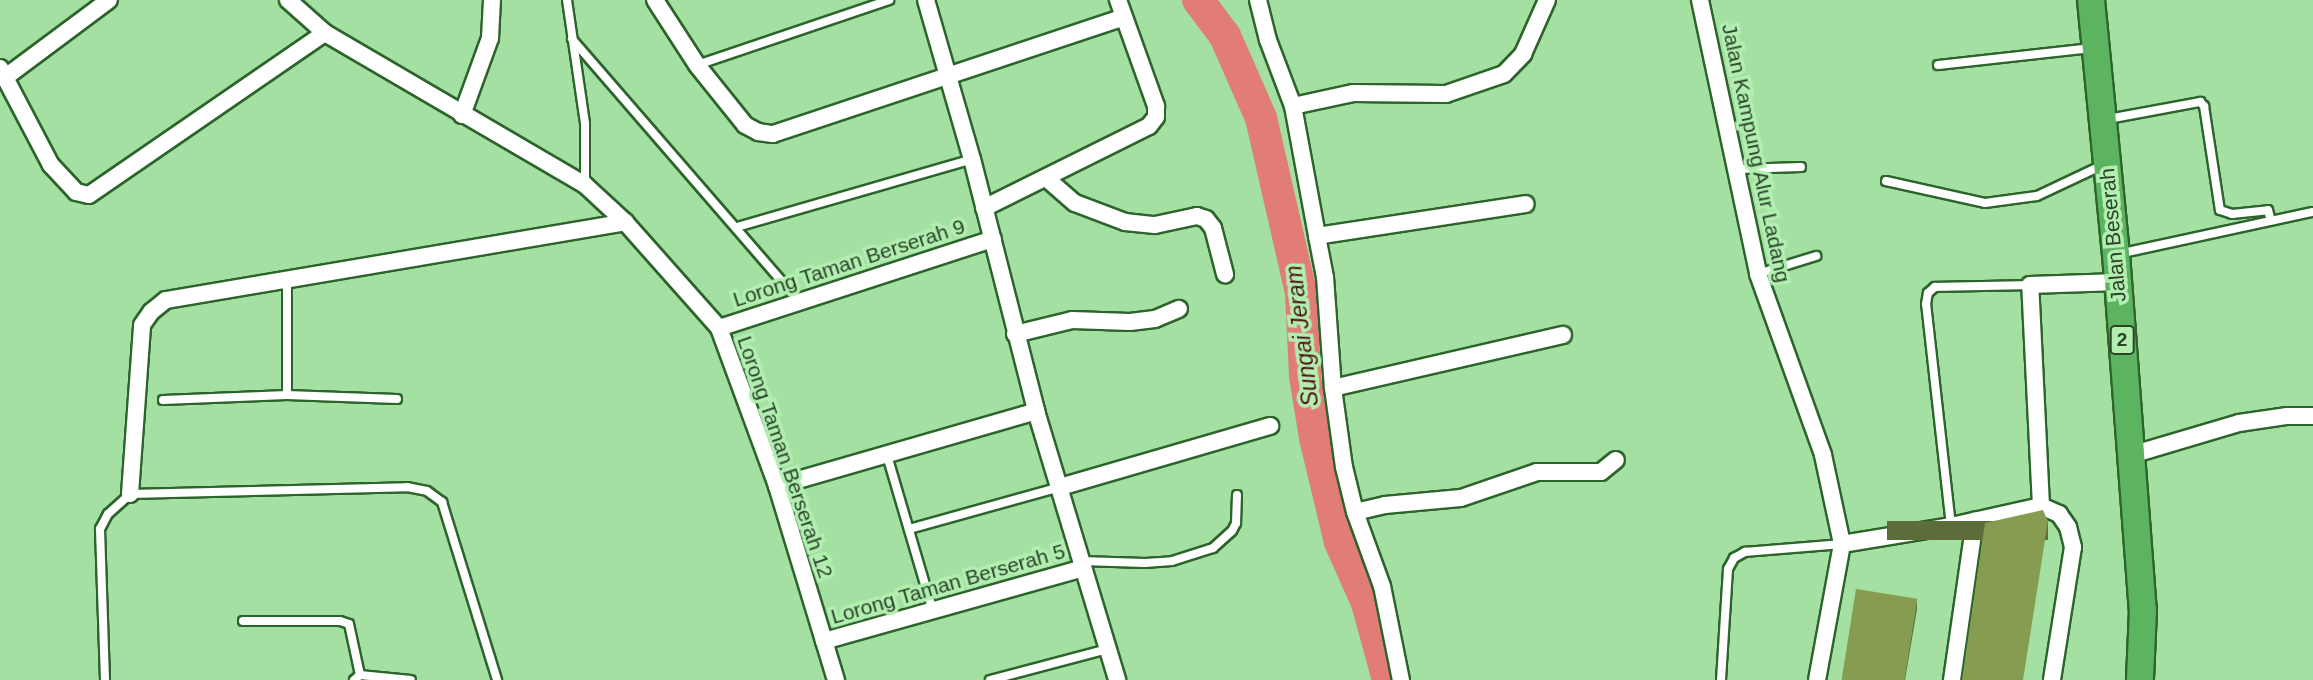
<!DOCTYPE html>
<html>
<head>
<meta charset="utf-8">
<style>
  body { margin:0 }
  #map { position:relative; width:2313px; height:680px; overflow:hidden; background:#a4e0a2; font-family:Helvetica,sans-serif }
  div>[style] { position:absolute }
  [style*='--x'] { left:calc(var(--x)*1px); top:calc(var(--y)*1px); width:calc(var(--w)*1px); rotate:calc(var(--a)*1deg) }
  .river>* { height:32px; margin:-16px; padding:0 16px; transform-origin:16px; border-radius:16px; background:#e17c77 }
  .roads { filter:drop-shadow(2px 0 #2c642c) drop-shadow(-2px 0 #2c642c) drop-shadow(0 2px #2c642c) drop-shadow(0 -2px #2c642c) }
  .service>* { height:8px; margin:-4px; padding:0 4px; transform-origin:4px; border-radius:4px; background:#fff }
  .minor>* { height:16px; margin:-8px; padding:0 8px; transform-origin:8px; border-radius:8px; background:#fff }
  .trunk>* { height:26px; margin:-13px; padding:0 13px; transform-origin:13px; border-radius:13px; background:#5cb460 }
  .shaded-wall>* { inset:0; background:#5d6d39; transform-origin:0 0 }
  .building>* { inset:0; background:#859c51; transform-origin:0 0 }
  span { translate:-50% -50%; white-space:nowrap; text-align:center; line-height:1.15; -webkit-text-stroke:7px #b1eeaf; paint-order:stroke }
  .shield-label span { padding:2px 5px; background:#b1eeaf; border:2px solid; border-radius:5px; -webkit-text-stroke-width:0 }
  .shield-label { font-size:19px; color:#2a432a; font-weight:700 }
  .street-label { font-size:21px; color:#2a432a }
  .water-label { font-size:23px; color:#501113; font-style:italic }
</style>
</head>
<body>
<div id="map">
  <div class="river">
    <i style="--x:1198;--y:0;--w:45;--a:53.1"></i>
    <i style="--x:1225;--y:36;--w:90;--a:66.3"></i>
    <i style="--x:1261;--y:118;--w:180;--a:77.1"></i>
    <i style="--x:1301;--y:293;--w:83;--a:87.2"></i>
    <i style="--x:1305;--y:376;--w:63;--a:80.8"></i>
    <i style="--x:1315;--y:438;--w:107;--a:76.5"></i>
    <i style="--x:1340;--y:542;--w:67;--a:66.1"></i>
    <i style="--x:1367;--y:603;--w:80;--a:74.7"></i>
  </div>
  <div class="roads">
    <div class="service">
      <i style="--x:567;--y:0;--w:125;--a:81.7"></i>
      <i style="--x:585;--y:124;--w:61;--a:90"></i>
      <i style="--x:572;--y:39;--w:345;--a:49.1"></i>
      <i style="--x:697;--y:65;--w:203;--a:-18.7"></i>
      <i style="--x:1938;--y:65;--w:155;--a:-6.3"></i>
      <i style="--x:2108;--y:119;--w:94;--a:-10.5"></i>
      <i style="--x:2200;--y:102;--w:6;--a:45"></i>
      <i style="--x:2204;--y:106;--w:105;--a:81.3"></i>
      <i style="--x:2220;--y:210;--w:13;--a:18"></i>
      <i style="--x:2232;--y:214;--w:36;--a:-6"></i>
      <i style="--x:2268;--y:210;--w:11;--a:75"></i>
      <i style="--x:1738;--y:169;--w:63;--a:-1.8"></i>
      <i style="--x:1886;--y:181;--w:101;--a:12.5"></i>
      <i style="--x:1985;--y:203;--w:52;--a:-7.7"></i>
      <i style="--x:2037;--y:196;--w:73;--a:-25.2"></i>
      <i style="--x:737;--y:227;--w:245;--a:-16.1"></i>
      <i style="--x:2118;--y:254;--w:199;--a:-12.2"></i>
      <i style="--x:1758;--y:274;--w:61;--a:-17.2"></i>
      <i style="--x:287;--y:395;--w:110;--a:2.1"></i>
      <i style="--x:163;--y:400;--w:124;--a:-2.3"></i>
      <i style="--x:287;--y:395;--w:116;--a:-90"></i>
      <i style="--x:886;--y:452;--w:163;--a:73.6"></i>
      <i style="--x:1951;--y:526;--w:223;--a:-96.4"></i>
      <i style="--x:1926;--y:304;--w:11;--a:-80"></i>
      <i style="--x:1928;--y:293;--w:9;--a:-41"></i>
      <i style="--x:1935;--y:287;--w:95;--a:-1.2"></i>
      <i style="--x:909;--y:529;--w:157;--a:-15.5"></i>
      <i style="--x:1081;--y:561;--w:64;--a:1.8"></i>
      <i style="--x:1145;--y:563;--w:27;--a:-4"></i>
      <i style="--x:1172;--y:561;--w:43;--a:-17.6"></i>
      <i style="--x:1213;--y:548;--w:25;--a:-42"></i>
      <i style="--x:1232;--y:531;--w:9;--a:-63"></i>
      <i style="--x:1236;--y:523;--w:28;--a:-88"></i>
      <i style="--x:243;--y:621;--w:97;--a:0"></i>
      <i style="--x:340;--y:621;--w:9;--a:18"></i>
      <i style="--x:349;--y:624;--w:52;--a:77.8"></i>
      <i style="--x:105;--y:680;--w:151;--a:-91.9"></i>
      <i style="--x:100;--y:529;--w:17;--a:-62"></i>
      <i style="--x:108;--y:514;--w:30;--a:-42"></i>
      <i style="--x:130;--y:494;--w:277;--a:-1.4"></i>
      <i style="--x:407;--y:487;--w:20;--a:11"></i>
      <i style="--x:427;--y:491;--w:19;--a:36"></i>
      <i style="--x:442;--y:502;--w:186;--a:72.8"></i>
      <i style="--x:354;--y:680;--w:8;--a:-40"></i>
      <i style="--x:360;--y:675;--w:51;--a:5.6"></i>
      <i style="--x:990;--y:680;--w:121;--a:-14.8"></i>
      <i style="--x:1721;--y:680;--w:111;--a:-86.4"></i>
      <i style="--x:1728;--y:569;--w:13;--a:-61"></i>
      <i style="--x:1734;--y:558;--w:13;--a:-29"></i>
      <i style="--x:1745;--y:552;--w:97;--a:-4.7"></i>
    </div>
    <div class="minor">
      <i style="--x:288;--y:0;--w:50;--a:41.7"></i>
      <i style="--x:325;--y:33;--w:301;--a:30.3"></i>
      <i style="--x:585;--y:185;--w:54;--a:42.8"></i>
      <i style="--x:625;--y:222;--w:142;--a:48.4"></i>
      <i style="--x:719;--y:328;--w:168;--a:69.8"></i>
      <i style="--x:777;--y:486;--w:203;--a:73.1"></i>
      <i style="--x:655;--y:0;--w:77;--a:57.1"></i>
      <i style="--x:697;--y:65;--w:77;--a:51.3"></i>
      <i style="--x:745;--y:125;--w:15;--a:28"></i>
      <i style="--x:758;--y:132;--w:15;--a:8"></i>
      <i style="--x:773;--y:134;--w:370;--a:-18.4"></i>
      <i style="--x:926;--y:0;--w:166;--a:73.9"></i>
      <i style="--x:972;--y:159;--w:260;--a:75.7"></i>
      <i style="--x:1036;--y:411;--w:281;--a:73.2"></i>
      <i style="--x:1258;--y:0;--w:41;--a:76"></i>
      <i style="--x:1268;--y:40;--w:71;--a:69.3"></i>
      <i style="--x:1293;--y:106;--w:132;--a:79.5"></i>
      <i style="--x:1317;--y:236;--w:42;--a:79"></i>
      <i style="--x:1325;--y:277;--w:111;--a:85.9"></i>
      <i style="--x:1333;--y:388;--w:80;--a:82.1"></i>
      <i style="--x:1344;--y:467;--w:46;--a:76.3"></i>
      <i style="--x:1355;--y:512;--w:79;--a:70"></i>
      <i style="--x:1382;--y:586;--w:96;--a:78.6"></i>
      <i style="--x:1700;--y:0;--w:280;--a:78"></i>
      <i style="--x:1758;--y:274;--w:192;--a:70.2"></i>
      <i style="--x:1823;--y:455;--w:91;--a:77.9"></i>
      <i style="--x:1842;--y:544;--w:138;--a:100.4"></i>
      <i style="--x:0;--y:68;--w:110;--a:62.3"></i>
      <i style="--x:51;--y:165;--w:37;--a:47"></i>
      <i style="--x:76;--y:192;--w:13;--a:13"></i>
      <i style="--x:89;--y:195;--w:286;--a:-34.5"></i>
      <i style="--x:7;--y:76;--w:127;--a:-36.7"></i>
      <i style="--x:1293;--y:106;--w:61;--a:-12.2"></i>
      <i style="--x:1353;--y:93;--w:93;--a:0.6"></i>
      <i style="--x:1446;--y:94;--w:61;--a:-19"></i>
      <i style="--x:1504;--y:74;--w:28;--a:-46"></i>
      <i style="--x:1523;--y:54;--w:59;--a:-66"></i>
      <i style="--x:462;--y:115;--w:82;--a:-70"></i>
      <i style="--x:490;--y:38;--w:38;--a:-87"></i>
      <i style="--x:1046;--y:178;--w:38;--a:41"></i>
      <i style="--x:1075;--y:203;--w:53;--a:20.8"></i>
      <i style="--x:1125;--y:222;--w:30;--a:6"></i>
      <i style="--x:1155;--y:225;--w:43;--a:-12.1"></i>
      <i style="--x:1197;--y:216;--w:9;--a:18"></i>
      <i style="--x:1206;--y:219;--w:11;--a:52"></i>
      <i style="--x:1213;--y:228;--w:48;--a:75.4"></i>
      <i style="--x:984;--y:208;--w:184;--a:-26.4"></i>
      <i style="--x:1149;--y:126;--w:11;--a:-52"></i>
      <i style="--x:1156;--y:117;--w:11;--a:-90"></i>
      <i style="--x:1156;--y:106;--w:113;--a:-109.7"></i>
      <i style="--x:1317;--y:236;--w:211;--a:-8.7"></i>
      <i style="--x:719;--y:328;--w:288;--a:-18"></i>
      <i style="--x:1015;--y:334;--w:59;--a:-13.8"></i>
      <i style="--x:1072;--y:320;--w:58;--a:2"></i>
      <i style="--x:1130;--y:322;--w:25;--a:-7"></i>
      <i style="--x:1155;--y:319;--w:26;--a:-23"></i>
      <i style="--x:1333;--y:388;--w:236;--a:-13"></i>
      <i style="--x:2131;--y:455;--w:113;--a:-16.5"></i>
      <i style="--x:2239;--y:423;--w:49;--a:-8.3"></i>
      <i style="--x:2287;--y:416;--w:26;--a:0"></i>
      <i style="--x:777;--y:486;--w:270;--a:-16.1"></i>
      <i style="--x:1060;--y:487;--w:219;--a:-16.2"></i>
      <i style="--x:130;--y:494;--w:169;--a:-85.9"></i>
      <i style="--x:142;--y:325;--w:16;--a:-55"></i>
      <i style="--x:151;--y:312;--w:19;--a:-39"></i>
      <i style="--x:166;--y:300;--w:466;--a:-9.6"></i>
      <i style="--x:2041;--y:506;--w:221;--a:-92.8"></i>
      <i style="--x:2030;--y:285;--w:88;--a:-2"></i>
      <i style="--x:2041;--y:506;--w:20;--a:24"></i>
      <i style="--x:2059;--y:514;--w:16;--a:55"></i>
      <i style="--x:2068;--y:527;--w:21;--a:76"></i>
      <i style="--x:2073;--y:547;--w:135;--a:99"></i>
      <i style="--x:1355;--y:512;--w:31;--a:-13"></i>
      <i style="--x:1385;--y:505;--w:76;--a:-5.3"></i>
      <i style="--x:1461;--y:498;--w:80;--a:-18.9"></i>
      <i style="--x:1537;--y:472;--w:64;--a:0"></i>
      <i style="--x:1601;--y:472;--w:19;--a:-39"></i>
      <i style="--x:1842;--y:544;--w:110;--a:-9.4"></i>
      <i style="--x:1951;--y:526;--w:92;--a:-12.5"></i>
      <i style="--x:824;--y:641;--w:269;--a:-15.7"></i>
      <i style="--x:1952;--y:680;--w:161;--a:-81.8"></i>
    </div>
    <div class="trunk">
      <i style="--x:2091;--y:0;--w:255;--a:84.4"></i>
      <i style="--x:2116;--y:254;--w:357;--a:85.7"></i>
      <i style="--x:2143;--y:610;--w:70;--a:92.5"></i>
    </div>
  </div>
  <div class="shaded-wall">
    <i style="left:2048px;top:521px;width:19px;height:161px;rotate:90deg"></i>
    <i style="clip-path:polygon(1917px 599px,1917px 609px,1905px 680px,1904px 680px)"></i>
  </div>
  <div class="building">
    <i style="clip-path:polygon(2043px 510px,2048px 521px,2023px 680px,1962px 680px,1985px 523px)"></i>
    <i style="left:1856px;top:589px;width:62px;height:92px;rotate:9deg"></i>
  </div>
  <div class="shield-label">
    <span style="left:2122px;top:340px">2</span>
  </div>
  <div class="street-label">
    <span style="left:1756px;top:153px;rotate:78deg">Jalan Kampung Alur Ladang</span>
    <span style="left:2113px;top:235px;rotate:-95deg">Jalan Beserah</span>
    <span style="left:849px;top:263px;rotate:-18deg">Lorong Taman Berserah 9</span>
    <span style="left:785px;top:457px;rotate:71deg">Lorong Taman Berserah 12</span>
    <span style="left:948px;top:584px;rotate:-16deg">Lorong Taman Berserah 5</span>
  </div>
  <div class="water-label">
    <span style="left:1302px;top:336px;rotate:-97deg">Sungai Jeram</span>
  </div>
</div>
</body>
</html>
